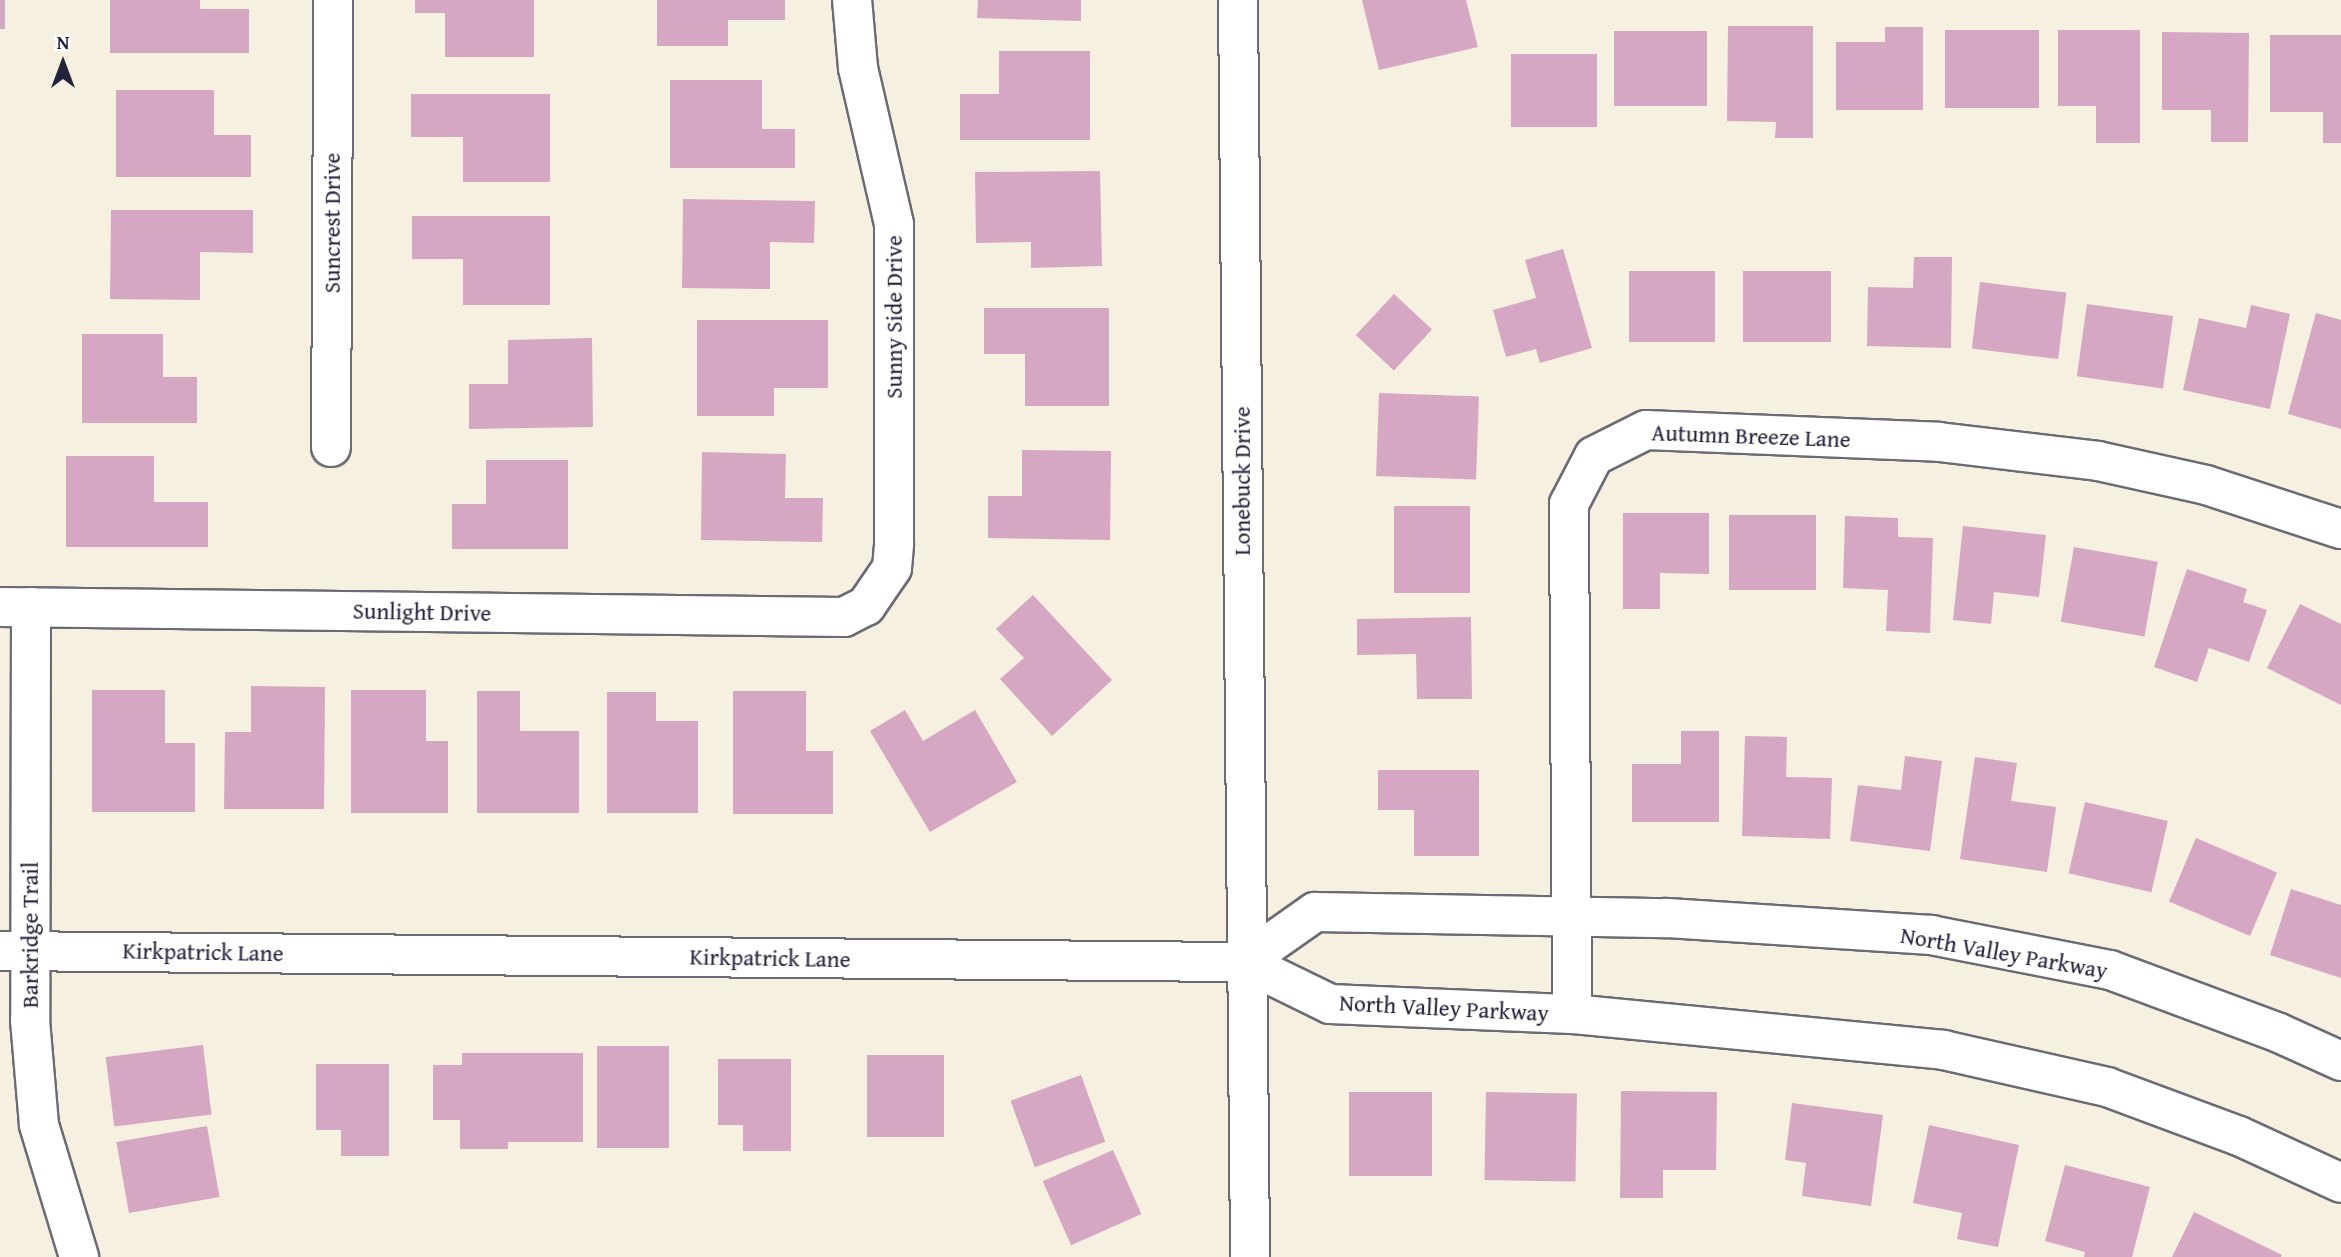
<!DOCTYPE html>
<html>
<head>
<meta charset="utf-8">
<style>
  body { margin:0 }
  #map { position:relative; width:2341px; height:1257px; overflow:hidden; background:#f6f0e0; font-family:"Gentium Book Plus",serif }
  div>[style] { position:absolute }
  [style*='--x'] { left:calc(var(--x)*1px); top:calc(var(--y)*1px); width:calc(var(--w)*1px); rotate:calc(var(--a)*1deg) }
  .building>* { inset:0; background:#d5a7c2; transform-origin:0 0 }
  .roads { filter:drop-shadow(2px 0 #6c6a75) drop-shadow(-2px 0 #6c6a75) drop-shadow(0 2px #6c6a75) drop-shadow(0 -2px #6c6a75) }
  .minor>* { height:38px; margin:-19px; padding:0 19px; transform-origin:19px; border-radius:19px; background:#fff }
  .tertiary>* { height:38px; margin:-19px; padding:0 19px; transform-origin:19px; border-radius:19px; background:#fff }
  span { translate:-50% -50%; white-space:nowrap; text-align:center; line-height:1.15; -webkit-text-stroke:5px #fff; paint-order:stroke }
  .street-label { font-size:23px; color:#22223b }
  .north { position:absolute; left:28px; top:28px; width:70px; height:70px; -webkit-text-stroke:5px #fff; paint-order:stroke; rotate:0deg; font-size:19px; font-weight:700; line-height:28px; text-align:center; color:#22223b }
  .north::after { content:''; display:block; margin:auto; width:24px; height:32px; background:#22223b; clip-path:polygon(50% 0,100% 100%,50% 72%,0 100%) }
</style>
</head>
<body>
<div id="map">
  <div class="building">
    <i style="left:0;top:0;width:5px;height:29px"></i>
    <i style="clip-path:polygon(110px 0,200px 0,200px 9px,249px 9px,249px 53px,110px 53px)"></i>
    <i style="clip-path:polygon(415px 0,534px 0,534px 57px,445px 57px,445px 13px,415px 13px)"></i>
    <i style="clip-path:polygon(657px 0,785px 0,785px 20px,728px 20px,728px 46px,657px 46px)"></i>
    <i style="clip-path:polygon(978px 0,1081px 0,1081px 21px,977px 18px)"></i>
    <i style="clip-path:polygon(1362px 0,1466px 0,1478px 47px,1379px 70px)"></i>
    <i style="clip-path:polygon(1728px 26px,1813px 26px,1813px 138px,1775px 138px,1776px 122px,1727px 121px)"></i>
    <i style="clip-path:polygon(1885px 27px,1923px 27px,1923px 110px,1836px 110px,1836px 42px,1885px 42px)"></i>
    <i style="left:1945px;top:30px;width:94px;height:78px"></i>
    <i style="clip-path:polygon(2058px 30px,2140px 30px,2140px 143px,2096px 143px,2096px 106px,2058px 106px)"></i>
    <i style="left:1614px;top:31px;width:93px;height:75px"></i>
    <i style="clip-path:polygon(2162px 32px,2249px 33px,2248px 142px,2211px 142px,2211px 110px,2162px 110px)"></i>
    <i style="clip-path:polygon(2270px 35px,2341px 35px,2341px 143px,2323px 143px,2323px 112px,2270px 112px)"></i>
    <i style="clip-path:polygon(999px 51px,1090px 51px,1090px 140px,960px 140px,960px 94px,999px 94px)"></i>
    <i style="left:1511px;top:54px;width:86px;height:73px"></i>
    <i style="clip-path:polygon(670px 80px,762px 80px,762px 129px,795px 129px,795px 168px,670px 168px)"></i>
    <i style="clip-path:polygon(116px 90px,214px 90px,214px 135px,251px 135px,251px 177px,116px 177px)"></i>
    <i style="clip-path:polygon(411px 94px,550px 94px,550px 182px,463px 182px,463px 137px,411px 137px)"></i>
    <i style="clip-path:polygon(1100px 171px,1102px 266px,1031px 268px,1031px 242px,976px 243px,975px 172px)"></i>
    <i style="clip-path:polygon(683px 199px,815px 201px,814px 243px,770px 242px,770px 289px,682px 288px)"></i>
    <i style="clip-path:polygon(111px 210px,253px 210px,253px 253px,200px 252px,200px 300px,110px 299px)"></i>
    <i style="clip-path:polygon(412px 216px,550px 216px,550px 305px,463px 305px,463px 259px,412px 259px)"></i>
    <i style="clip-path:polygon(1563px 249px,1592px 348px,1540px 363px,1536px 349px,1506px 357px,1493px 310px,1536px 298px,1525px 260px)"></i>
    <i style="clip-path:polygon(1914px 257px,1952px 257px,1951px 348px,1867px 346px,1868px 287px,1913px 288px)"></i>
    <i style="left:1629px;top:271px;width:86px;height:71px"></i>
    <i style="left:1743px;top:271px;width:88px;height:71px"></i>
    <i style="left:1980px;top:282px;width:87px;height:67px;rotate:7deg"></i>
    <i style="left:1394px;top:294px;width:52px;height:56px;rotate:43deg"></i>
    <i style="left:2087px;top:304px;width:87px;height:73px;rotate:8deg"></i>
    <i style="clip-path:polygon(2251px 305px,2290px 314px,2270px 409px,2183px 390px,2199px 318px,2246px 328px)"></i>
    <i style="clip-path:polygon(984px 308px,1109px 308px,1109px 406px,1025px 406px,1025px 354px,984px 354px)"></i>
    <i style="clip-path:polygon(2316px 313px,2341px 320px,2341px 429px,2288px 414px)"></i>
    <i style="clip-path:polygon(697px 320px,828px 320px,828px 388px,774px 388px,774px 416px,697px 416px)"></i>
    <i style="clip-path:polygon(82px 334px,163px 334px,163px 377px,197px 377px,197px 423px,82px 423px)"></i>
    <i style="clip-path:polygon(592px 338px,593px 427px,469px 429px,469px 384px,508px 384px,508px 340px)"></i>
    <i style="left:1379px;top:393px;width:100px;height:83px;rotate:2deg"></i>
    <i style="clip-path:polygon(1022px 450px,1111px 451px,1110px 540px,988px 538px,988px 496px,1022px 496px)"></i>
    <i style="clip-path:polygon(702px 452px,786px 454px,785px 498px,823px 498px,822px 542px,701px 540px)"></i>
    <i style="clip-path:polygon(66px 456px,154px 456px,154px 502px,208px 502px,208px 547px,66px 547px)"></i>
    <i style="clip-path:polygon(486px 460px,568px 460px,568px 549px,452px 549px,452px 504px,486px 504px)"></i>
    <i style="left:1394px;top:506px;width:76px;height:87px"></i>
    <i style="clip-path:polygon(1623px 513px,1709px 513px,1709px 574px,1660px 573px,1660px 609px,1623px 609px)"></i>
    <i style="left:1729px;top:515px;width:87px;height:75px"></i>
    <i style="clip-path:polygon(1845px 516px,1898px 518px,1898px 537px,1933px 538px,1930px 633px,1886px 631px,1888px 590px,1843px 588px)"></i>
    <i style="clip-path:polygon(1963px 526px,2046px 535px,2039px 597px,1994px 592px,1991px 624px,1953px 620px)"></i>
    <i style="left:2074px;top:547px;width:85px;height:76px;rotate:10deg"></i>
    <i style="clip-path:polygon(2187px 569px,2247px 589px,2243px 602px,2267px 610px,2249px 662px,2209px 648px,2197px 682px,2154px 667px)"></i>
    <i style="clip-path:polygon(1033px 595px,1112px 680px,1052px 736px,1000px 679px,1024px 658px,996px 629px)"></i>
    <i style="clip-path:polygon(2300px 604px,2341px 624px,2341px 705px,2267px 668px)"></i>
    <i style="clip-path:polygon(1471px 617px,1472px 699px,1417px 699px,1416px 654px,1357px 655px,1357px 619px)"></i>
    <i style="clip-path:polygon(251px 686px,325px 687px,324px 809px,224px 809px,225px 732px,251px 732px)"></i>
    <i style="clip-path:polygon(92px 690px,165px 690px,165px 743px,195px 743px,195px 812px,92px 812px)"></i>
    <i style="clip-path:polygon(351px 690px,426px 690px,426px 741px,448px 741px,448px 813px,351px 813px)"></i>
    <i style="clip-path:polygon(477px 691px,520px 691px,520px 731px,579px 731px,579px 813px,477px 813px)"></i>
    <i style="clip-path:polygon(733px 691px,806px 691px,806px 751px,833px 751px,833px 814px,733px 814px)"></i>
    <i style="clip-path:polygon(607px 692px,656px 692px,656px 721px,698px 721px,698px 813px,607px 813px)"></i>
    <i style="clip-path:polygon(905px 710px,923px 741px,975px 710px,1017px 782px,930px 832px,870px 731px)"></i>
    <i style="clip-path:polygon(1681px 731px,1719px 731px,1719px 822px,1632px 822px,1632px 764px,1681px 764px)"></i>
    <i style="clip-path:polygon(1745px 736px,1787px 737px,1786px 777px,1832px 778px,1830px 839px,1742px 836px)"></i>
    <i style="clip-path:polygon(1905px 756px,1942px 761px,1930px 851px,1850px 841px,1858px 785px,1901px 790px)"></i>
    <i style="clip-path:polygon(1975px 757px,2017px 763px,2011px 801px,2056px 807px,2047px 872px,1960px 859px)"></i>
    <i style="clip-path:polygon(1378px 770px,1479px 770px,1479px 856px,1414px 856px,1414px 810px,1378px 810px)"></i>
    <i style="left:2085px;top:802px;width:85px;height:73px;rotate:13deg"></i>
    <i style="left:2196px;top:838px;width:88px;height:69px;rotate:23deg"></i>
    <i style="clip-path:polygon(2291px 889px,2341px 905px,2341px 978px,2270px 955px)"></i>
    <i style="left:203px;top:1045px;width:70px;height:98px;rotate:83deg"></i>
    <i style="left:597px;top:1046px;width:72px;height:102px"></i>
    <i style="clip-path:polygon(462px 1053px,583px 1053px,583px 1142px,508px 1142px,508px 1149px,460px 1149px,460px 1120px,433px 1120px,433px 1065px,462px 1065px)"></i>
    <i style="left:867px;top:1055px;width:77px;height:82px"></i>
    <i style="clip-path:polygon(718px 1059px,791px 1059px,791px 1151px,743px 1151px,743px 1125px,718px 1125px)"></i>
    <i style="clip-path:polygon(316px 1064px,389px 1064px,389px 1156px,341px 1156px,341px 1130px,316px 1130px)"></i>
    <i style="left:1081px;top:1075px;width:71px;height:75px;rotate:70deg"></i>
    <i style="clip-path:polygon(1621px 1091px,1717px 1092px,1716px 1170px,1663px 1170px,1663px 1198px,1620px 1198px)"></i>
    <i style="left:1349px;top:1092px;width:83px;height:84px"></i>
    <i style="left:1486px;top:1092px;width:91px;height:88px;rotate:1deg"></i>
    <i style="clip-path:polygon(1792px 1103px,1883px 1115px,1871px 1206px,1802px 1196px,1806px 1163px,1785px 1160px)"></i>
    <i style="clip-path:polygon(1929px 1125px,2019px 1145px,1998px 1247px,1957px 1239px,1962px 1213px,1913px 1203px)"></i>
    <i style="left:207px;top:1126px;width:72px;height:92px;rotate:80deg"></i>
    <i style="left:1113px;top:1150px;width:70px;height:77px;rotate:66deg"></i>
    <i style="clip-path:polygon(2065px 1165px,2150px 1187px,2132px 1257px,2084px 1257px,2085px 1252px,2045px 1241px)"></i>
    <i style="clip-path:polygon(2194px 1212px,2282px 1255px,2281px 1257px,2172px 1257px)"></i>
  </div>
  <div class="roads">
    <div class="minor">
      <i style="--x:331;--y:447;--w:447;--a:-89.7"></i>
      <i style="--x:0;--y:607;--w:844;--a:0.68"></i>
      <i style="--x:844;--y:617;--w:25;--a:-27"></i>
      <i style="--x:866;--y:606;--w:46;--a:-55.6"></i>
      <i style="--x:892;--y:568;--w:25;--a:-85"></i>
      <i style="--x:894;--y:543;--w:319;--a:-90"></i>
      <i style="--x:894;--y:224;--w:160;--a:-103"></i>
      <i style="--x:858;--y:68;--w:68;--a:-95"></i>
      <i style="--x:31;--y:607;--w:413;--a:90.1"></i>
      <i style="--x:30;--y:1020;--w:105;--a:85.1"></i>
      <i style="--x:39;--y:1125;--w:138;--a:73.1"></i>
      <i style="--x:1572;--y:1014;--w:510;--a:-90.34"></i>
      <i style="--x:1569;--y:504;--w:54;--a:-62.5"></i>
      <i style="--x:1594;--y:456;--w:58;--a:-26.6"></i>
      <i style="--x:1646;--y:430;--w:293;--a:2.3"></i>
      <i style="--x:1939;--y:442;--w:160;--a:6.8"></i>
      <i style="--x:2098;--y:461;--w:111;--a:12.5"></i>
      <i style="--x:2206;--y:485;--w:142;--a:18.1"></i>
    </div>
    <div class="tertiary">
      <i style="--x:1238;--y:0;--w:1257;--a:89.45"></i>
      <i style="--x:0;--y:951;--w:1244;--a:0.51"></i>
      <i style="--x:1244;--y:962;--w:96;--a:26"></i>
      <i style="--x:1330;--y:1004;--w:242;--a:2.4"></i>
      <i style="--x:1572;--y:1014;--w:373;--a:5.5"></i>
      <i style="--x:1943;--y:1050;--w:168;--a:12.7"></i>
      <i style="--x:2107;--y:1087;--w:141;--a:20.4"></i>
      <i style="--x:2239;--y:1136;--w:112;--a:24.7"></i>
      <i style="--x:1244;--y:962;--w:87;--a:-35.2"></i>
      <i style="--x:1315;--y:912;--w:352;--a:1"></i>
      <i style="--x:1667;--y:918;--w:265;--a:3.7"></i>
      <i style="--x:1931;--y:935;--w:182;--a:11.1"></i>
      <i style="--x:2110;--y:970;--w:180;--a:20.4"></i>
      <i style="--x:2279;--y:1033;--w:68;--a:24.3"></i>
    </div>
  </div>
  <div class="street-label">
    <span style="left:332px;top:223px;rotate:-90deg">Suncrest Drive</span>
    <span style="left:894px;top:317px;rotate:-90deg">Sunny Side Drive</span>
    <span style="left:1751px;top:436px;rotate:2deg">Autumn Breeze Lane</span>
    <span style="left:1242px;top:481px;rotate:-90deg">Lonebuck Drive</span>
    <span style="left:422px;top:612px;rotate:1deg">Sunlight Drive</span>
    <span style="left:30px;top:935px;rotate:-90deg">Barkridge Trail</span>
    <span style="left:203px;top:952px;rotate:1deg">Kirkpatrick Lane</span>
    <span style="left:2004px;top:953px;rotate:10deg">North Valley Parkway</span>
    <span style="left:770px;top:958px;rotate:1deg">Kirkpatrick Lane</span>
    <span style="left:1444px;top:1008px;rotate:3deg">North Valley Parkway</span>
  </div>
  <div class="north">N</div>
</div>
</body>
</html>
